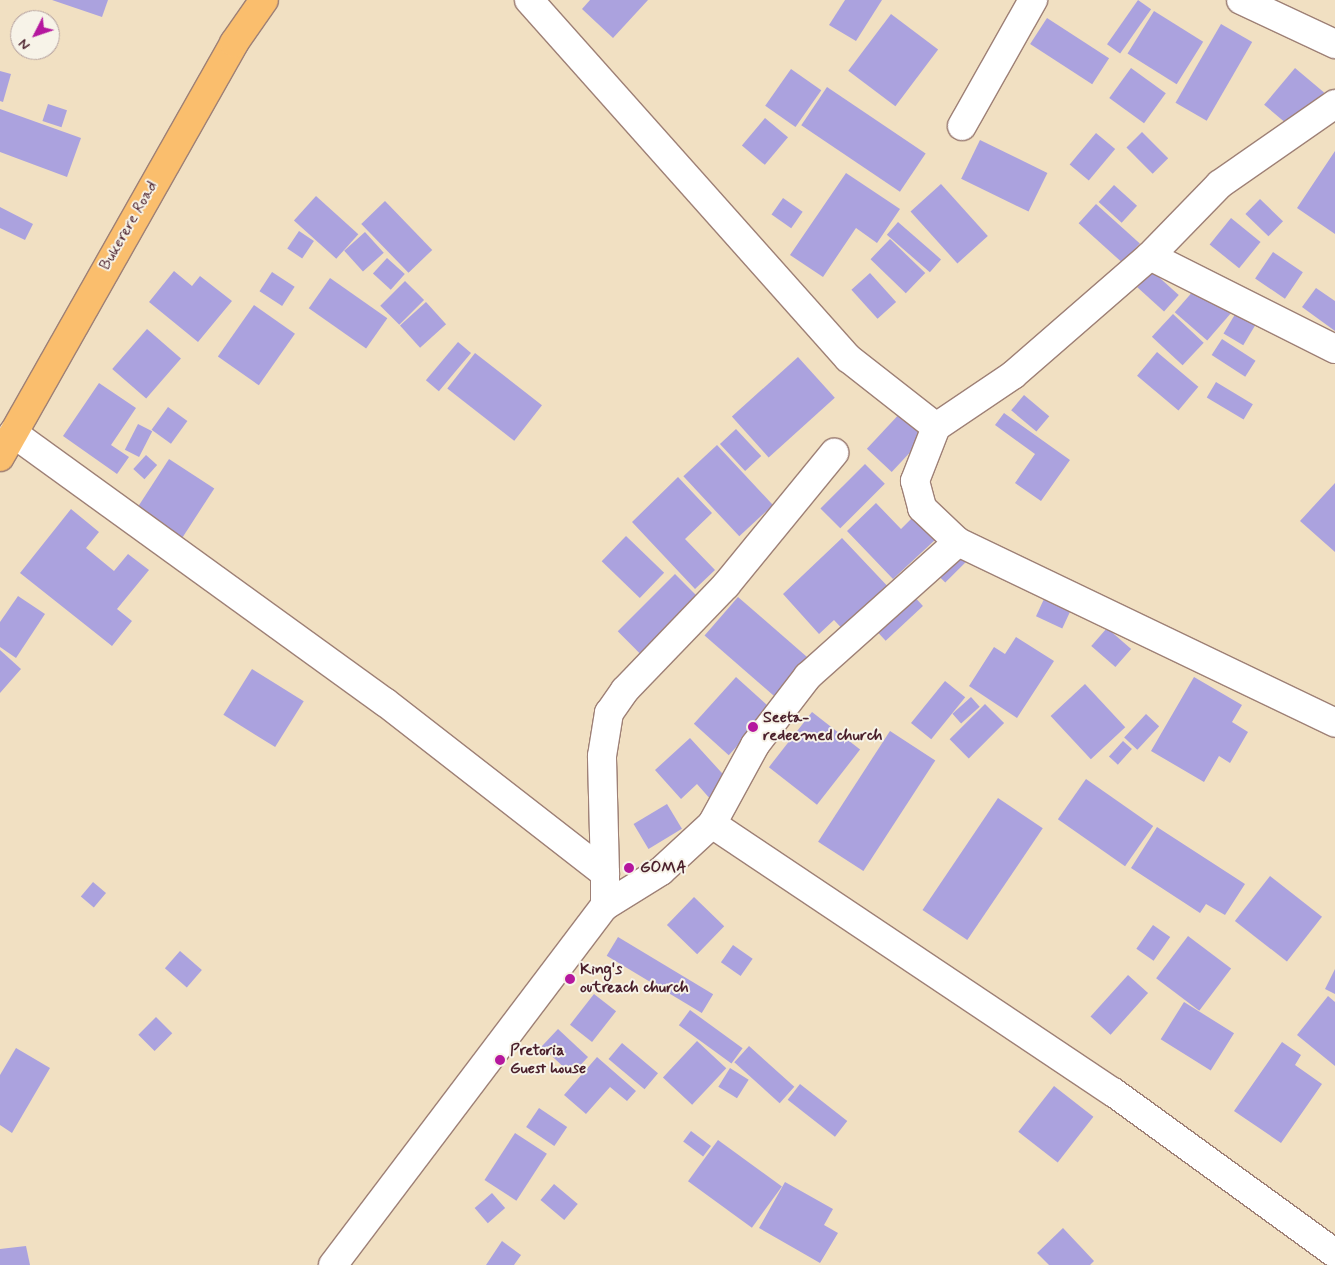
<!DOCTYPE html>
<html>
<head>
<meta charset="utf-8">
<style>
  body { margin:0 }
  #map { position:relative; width:1335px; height:1265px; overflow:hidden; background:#f1e0c2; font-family:Mynerve,sans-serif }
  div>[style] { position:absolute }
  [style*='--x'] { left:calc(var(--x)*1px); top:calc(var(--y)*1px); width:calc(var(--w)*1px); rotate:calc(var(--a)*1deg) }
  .building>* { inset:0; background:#aba2de; transform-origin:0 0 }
  .roads { filter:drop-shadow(1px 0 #9e8076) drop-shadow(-1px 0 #9e8076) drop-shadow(0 1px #9e8076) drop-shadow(0 -1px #9e8076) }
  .minor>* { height:28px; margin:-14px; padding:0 14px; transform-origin:14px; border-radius:14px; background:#fff }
  .major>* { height:28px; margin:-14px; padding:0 14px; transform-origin:14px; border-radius:14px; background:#fabe6d }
  .dots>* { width:14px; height:14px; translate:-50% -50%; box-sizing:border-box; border:2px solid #f7f3e8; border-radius:50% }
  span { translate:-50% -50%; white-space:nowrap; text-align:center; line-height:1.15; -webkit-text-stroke:4px #f7f3e8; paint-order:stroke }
  .street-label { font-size:16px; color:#4a1f2b }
  .poi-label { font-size:16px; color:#4a1f2b; font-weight:700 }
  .left { translate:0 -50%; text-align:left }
  .north { position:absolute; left:10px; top:10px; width:50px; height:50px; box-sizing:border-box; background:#f7f3e8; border:1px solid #b29e9c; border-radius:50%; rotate:229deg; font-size:14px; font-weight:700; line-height:20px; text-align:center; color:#4a1f2b }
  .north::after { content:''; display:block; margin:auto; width:18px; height:22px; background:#b5179e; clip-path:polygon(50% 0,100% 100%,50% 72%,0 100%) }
</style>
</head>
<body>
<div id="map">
  <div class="building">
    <i style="clip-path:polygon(52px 0,108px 0,102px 17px)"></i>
    <i style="clip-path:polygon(590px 0,648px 0,613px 38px,582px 9px)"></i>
    <i style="clip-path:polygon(845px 0,882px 0,856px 41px,829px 25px)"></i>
    <i style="left:1138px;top:0;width:16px;height:54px;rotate:35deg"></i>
    <i style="left:1154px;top:11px;width:58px;height:50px;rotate:32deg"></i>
    <i style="left:891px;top:14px;width:59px;height:71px;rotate:37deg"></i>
    <i style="left:1047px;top:18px;width:74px;height:31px;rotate:33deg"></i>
    <i style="left:1221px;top:24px;width:36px;height:91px;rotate:30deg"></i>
    <i style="left:1131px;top:68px;width:43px;height:37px;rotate:36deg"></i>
    <i style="left:1295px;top:68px;width:38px;height:48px;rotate:40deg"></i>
    <i style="left:791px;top:69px;width:37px;height:45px;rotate:35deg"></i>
    <i style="clip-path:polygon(0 71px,11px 74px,3px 102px,0 101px)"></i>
    <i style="left:827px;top:87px;width:119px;height:46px;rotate:34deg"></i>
    <i style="left:48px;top:104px;width:20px;height:18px;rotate:18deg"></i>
    <i style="clip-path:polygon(0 109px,81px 138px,67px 177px,0 152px)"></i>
    <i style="left:765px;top:118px;width:30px;height:36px;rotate:40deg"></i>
    <i style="left:1142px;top:132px;width:37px;height:22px;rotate:45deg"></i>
    <i style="left:1096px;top:133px;width:25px;height:41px;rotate:40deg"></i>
    <i style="left:980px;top:140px;width:75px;height:43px;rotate:26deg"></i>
    <i style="clip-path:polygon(1335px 151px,1335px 234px,1297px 208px)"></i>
    <i style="clip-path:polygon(846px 173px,900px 209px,877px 243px,856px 228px,823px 277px,790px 255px)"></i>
    <i style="left:941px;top:184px;width:70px;height:41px;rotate:48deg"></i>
    <i style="left:1114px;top:185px;width:31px;height:23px;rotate:42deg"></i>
    <i style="left:316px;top:196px;width:57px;height:33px;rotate:42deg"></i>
    <i style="left:783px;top:198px;width:24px;height:20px;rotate:35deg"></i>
    <i style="left:1260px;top:199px;width:32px;height:21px;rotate:44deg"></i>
    <i style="left:385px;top:201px;width:68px;height:33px;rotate:46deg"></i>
    <i style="left:1096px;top:204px;width:59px;height:26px;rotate:42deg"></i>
    <i style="clip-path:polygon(0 207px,33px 224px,25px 240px,0 228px)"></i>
    <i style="left:1231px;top:218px;width:38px;height:34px;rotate:39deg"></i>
    <i style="left:898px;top:222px;width:57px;height:17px;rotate:41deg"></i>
    <i style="left:299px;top:231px;width:18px;height:21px;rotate:34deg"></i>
    <i style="left:365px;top:232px;width:28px;height:28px;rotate:48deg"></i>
    <i style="left:890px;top:239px;width:49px;height:28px;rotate:44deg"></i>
    <i style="left:1273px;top:252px;width:36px;height:32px;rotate:34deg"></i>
    <i style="left:387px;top:258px;width:24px;height:21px;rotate:42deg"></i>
    <i style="clip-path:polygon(174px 271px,192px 286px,200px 276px,232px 301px,198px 342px,149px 302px)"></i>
    <i style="left:1152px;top:271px;width:36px;height:22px;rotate:42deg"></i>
    <i style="left:272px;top:272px;width:27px;height:23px;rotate:33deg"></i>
    <i style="left:870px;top:273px;width:39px;height:25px;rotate:48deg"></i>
    <i style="left:330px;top:278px;width:70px;height:37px;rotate:35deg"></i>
    <i style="left:405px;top:281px;width:27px;height:35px;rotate:45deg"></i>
    <i style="left:1201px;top:282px;width:43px;height:40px;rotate:41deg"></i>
    <i style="clip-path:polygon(1316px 288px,1335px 301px,1335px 331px,1302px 307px)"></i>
    <i style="left:426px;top:302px;width:30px;height:35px;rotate:48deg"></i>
    <i style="left:254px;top:305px;width:50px;height:63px;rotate:35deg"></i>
    <i style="left:1240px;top:306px;width:23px;height:32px;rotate:31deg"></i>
    <i style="left:1173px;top:314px;width:42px;height:31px;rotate:43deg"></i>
    <i style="left:147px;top:329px;width:45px;height:53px;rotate:41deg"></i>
    <i style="left:1222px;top:339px;width:40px;height:19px;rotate:33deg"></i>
    <i style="left:458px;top:342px;width:17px;height:50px;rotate:40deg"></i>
    <i style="left:1157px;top:352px;width:54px;height:31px;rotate:40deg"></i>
    <i style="left:475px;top:353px;width:85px;height:45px;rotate:38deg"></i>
    <i style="left:798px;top:357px;width:55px;height:89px;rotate:48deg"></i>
    <i style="left:1216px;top:382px;width:43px;height:18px;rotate:31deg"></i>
    <i style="clip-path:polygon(99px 383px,136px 408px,111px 445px,129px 457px,117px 474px,63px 436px)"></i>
    <i style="left:1024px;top:395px;width:33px;height:20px;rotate:40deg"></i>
    <i style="left:168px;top:407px;width:24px;height:28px;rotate:36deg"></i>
    <i style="left:903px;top:410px;width:34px;height:53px;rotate:43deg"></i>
    <i style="clip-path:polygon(1004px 413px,1070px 460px,1041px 501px,1015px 483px,1035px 454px,995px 425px)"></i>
    <i style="left:138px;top:424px;width:16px;height:29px;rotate:27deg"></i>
    <i style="left:736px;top:429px;width:37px;height:22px;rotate:47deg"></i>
    <i style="left:717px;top:445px;width:82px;height:46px;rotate:47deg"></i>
    <i style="left:146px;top:455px;width:15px;height:19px;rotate:42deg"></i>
    <i style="left:169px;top:459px;width:54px;height:59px;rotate:33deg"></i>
    <i style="left:865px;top:464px;width:28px;height:63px;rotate:45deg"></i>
    <i style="clip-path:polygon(678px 477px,712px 513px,685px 539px,715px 570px,695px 589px,632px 522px)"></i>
    <i style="clip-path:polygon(1335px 483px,1335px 552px,1300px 521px)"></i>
    <i style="clip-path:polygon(876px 503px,901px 529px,914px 516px,936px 539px,893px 579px,847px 531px)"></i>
    <i style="clip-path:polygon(71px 509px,99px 532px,86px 548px,114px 571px,128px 554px,149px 570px,117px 609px,132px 621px,112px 646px,20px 573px)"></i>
    <i style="left:626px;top:536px;width:53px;height:35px;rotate:44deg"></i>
    <i style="clip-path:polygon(842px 538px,893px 592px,848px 635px,834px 620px,819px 634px,783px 594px)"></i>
    <i style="left:958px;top:550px;width:14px;height:32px;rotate:45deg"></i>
    <i style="left:675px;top:574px;width:37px;height:81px;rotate:45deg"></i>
    <i style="left:910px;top:592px;width:19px;height:51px;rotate:47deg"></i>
    <i style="clip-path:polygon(18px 596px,45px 614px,16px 658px,0 647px,0 622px)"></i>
    <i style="left:738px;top:597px;width:101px;height:51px;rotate:41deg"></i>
    <i style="left:1044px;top:599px;width:29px;height:19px;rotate:25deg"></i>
    <i style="left:1107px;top:628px;width:32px;height:24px;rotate:41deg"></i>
    <i style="clip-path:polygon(1016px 637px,1054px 661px,1017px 718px,969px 686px,994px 647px,1005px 654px)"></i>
    <i style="clip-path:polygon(0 650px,21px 669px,0 693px)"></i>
    <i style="left:252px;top:669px;width:61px;height:54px;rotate:32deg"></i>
    <i style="left:736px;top:677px;width:47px;height:63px;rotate:42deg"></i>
    <i style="clip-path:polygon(1194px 677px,1242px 705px,1232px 722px,1248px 732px,1230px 763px,1219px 756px,1204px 782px,1151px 751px)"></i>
    <i style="left:945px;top:681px;width:26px;height:54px;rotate:39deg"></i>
    <i style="left:1085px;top:684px;width:59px;height:47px;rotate:47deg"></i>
    <i style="left:971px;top:697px;width:13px;height:25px;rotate:48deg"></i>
    <i style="left:985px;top:704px;width:27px;height:50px;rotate:45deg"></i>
    <i style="left:812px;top:712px;width:61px;height:70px;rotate:38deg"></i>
    <i style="left:1146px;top:714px;width:18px;height:32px;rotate:43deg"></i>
    <i style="left:890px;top:731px;width:54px;height:132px;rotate:33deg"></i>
    <i style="clip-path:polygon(690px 738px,731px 783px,712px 801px,697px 784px,681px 799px,655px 770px)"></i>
    <i style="left:1123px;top:741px;width:12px;height:21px;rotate:42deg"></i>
    <i style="left:1086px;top:779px;width:82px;height:49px;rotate:35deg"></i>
    <i style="left:998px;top:798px;width:54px;height:135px;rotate:34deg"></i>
    <i style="left:667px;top:804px;width:29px;height:39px;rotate:59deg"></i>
    <i style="clip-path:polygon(1157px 827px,1245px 884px,1225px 915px,1206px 904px,1200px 913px,1131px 868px)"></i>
    <i style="left:1270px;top:876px;width:66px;height:57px;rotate:38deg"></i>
    <i style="left:93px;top:882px;width:17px;height:19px;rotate:40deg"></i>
    <i style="left:694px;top:897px;width:42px;height:39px;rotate:44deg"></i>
    <i style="left:1153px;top:925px;width:21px;height:29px;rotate:35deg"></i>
    <i style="left:1188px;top:936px;width:54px;height:53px;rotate:37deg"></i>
    <i style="left:618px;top:937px;width:111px;height:22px;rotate:31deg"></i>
    <i style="left:733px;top:945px;width:24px;height:21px;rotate:35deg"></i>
    <i style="left:180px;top:951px;width:29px;height:23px;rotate:41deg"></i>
    <i style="clip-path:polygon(1335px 969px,1335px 994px,1325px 989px)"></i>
    <i style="left:1128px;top:975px;width:27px;height:56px;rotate:42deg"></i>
    <i style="left:594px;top:994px;width:28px;height:39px;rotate:38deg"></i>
    <i style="clip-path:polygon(1328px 996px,1335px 1002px,1335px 1066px,1297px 1035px)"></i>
    <i style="left:1184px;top:1002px;width:59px;height:44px;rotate:32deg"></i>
    <i style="left:690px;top:1010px;width:65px;height:19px;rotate:36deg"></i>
    <i style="left:156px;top:1017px;width:23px;height:25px;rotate:45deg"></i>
    <i style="left:558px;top:1029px;width:41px;height:24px;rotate:43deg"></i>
    <i style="left:697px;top:1041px;width:40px;height:50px;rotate:43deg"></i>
    <i style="clip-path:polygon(1282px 1042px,1301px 1055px,1295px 1065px,1322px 1084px,1281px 1143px,1234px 1111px)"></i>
    <i style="left:622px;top:1043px;width:47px;height:21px;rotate:40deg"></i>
    <i style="left:749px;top:1046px;width:61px;height:22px;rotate:42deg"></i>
    <i style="clip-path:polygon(16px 1048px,50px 1068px,12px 1133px,0 1125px,0 1075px)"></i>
    <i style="clip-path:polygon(597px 1057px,636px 1091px,627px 1101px,610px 1087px,586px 1114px,564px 1095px)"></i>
    <i style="left:730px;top:1068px;width:22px;height:22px;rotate:32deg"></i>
    <i style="left:800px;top:1084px;width:60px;height:20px;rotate:38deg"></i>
    <i style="left:1054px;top:1086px;width:50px;height:58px;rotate:38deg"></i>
    <i style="left:539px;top:1108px;width:34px;height:23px;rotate:34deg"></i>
    <i style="left:691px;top:1131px;width:25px;height:13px;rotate:37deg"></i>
    <i style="left:515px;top:1133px;width:38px;height:56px;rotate:33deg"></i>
    <i style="left:718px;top:1140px;width:79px;height:51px;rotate:36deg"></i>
    <i style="clip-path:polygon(785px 1182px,833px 1209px,824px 1225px,838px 1233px,820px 1263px,759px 1228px)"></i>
    <i style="left:554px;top:1184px;width:31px;height:21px;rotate:40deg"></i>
    <i style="left:492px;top:1193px;width:20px;height:23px;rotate:49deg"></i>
    <i style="clip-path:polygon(1063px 1228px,1094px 1261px,1090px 1265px,1049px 1265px,1037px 1253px)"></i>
    <i style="clip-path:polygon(502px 1241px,521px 1255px,514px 1265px,486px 1265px)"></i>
    <i style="clip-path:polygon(26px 1246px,30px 1265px,0 1265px,0 1249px)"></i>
  </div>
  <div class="roads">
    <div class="minor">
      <i style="--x:529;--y:0;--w:480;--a:48.3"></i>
      <i style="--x:848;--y:358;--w:112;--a:38.1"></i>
      <i style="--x:936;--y:427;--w:58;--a:111.3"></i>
      <i style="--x:915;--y:481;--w:28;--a:75"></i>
      <i style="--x:922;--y:508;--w:50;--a:43.4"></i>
      <i style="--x:958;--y:542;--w:418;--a:25.6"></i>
      <i style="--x:1241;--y:0;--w:104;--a:25.1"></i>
      <i style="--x:962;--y:126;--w:145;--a:-60.6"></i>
      <i style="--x:1150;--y:256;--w:207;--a:26.7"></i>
      <i style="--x:936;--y:427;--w:93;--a:-34"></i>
      <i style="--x:1013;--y:375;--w:181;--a:-41"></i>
      <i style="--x:1150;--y:256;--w:100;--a:-45.8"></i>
      <i style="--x:1220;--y:184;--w:140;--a:-34.8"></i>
      <i style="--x:13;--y:433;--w:459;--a:35.9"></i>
      <i style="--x:385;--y:702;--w:279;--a:37.9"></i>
      <i style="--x:605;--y:873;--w:33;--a:90"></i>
      <i style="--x:712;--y:824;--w:482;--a:33.8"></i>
      <i style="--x:1113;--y:1092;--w:274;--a:36"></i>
      <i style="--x:605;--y:873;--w:117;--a:-91.5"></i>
      <i style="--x:602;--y:756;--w:44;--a:-80.8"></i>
      <i style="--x:609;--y:713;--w:28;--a:-55"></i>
      <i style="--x:625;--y:690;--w:146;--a:-46.1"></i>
      <i style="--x:726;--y:585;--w:171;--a:-50.7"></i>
      <i style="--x:333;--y:1265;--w:450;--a:-52.9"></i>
      <i style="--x:605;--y:906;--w:66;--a:-32"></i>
      <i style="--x:661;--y:871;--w:69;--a:-42.7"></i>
      <i style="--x:712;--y:824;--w:90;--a:-61.4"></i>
      <i style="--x:755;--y:745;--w:87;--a:-52.5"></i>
      <i style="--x:808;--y:676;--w:201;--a:-41.8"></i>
    </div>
    <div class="major">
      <i style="--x:0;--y:457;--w:476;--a:-60.5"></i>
      <i style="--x:234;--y:43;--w:52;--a:-55.1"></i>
    </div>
  </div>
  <div class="dots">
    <i style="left:753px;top:727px;background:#b5179e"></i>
    <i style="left:629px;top:868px;background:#b5179e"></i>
    <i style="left:570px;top:979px;background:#b5179e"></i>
    <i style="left:500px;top:1060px;background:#b5179e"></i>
  </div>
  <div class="street-label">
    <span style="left:129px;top:226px;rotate:-60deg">Bukerere Road</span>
  </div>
  <div class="poi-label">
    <span class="left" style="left:763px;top:727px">Seeta-<br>redeemed church</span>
    <span class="left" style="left:640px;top:868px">GOMA</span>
    <span class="left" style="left:580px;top:979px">King's<br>outreach church</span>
    <span class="left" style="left:510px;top:1060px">Pretoria<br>Guest house</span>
  </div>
  <div class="north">N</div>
</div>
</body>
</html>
